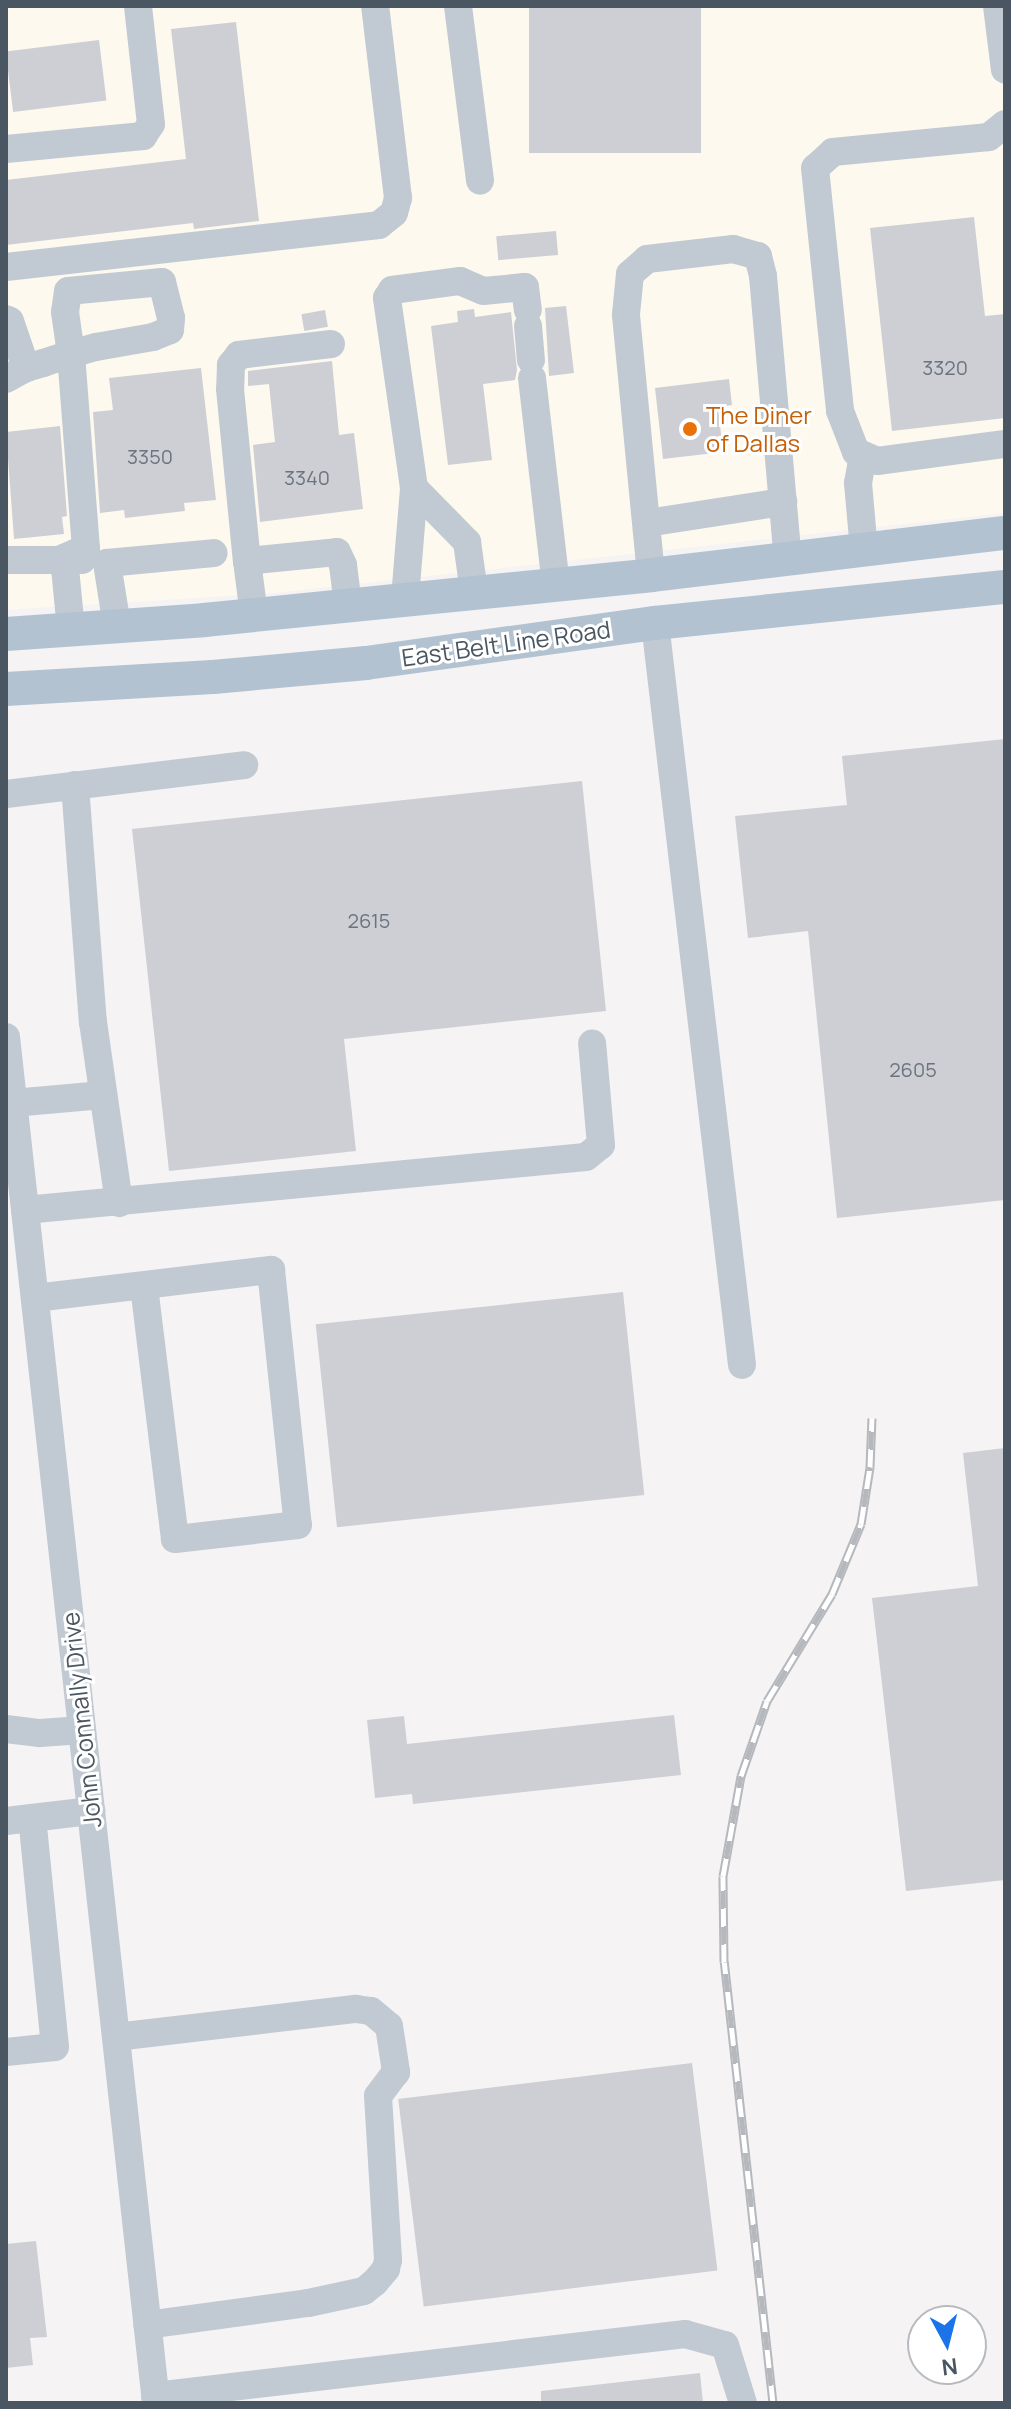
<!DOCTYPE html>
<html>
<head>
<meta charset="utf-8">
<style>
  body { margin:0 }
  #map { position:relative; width:1011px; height:2409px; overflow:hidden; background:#f5f3f3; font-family:Manrope,sans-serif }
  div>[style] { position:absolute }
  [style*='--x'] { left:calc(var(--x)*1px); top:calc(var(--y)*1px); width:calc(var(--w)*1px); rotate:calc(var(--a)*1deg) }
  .commercial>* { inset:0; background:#fdf9ef }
  .building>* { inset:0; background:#cdcfd5; transform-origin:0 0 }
  .minor>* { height:28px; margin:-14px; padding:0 14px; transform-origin:14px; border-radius:14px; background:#c1cad2 }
  .major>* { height:34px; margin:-17px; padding:0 17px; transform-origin:17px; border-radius:17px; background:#b3c2d1 }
  .rail>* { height:9px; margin-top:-4.5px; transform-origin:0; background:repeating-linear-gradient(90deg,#fff 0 18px,#b5b8bd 0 36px); box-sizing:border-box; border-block:2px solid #b5b8bd }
  .dots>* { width:22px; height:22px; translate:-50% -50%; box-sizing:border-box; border:4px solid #fff; border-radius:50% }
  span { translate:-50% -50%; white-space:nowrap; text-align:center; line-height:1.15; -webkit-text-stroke:6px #fff; paint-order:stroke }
  .number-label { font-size:20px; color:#6b747e }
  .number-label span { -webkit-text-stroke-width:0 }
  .food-label { font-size:24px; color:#c56008 }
  .left { translate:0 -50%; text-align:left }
  .street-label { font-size:24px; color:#4a5661 }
  .frame { position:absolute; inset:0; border:8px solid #4a5661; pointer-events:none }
  .north { position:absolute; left:907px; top:2305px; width:80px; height:80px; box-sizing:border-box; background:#fff; border:2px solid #b7bbc0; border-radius:50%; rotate:173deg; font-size:22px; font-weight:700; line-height:32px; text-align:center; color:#4a5661 }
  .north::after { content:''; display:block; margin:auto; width:28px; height:36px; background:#1a73e8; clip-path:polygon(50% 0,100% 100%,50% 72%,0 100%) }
</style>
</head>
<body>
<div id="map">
  <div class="commercial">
    <i style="clip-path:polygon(6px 6px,1005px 6px,1005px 513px,274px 593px,6px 610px)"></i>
  </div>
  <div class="building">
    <i style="left:529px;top:6px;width:172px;height:147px"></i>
    <i style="clip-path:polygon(236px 22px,259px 221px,194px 229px,193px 223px,6px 245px,6px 180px,186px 159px,171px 29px)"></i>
    <i style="left:99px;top:40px;width:61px;height:94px;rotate:83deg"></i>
    <i style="clip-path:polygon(974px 217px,985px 316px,1005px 314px,1005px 418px,892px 431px,870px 228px)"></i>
    <i style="left:556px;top:231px;width:24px;height:60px;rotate:85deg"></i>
    <i style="clip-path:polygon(566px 306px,574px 373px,549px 376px,545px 308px)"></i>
    <i style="clip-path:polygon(474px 309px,475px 317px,511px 312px,517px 370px,515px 380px,483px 384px,492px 460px,448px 465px,431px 326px,458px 322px,457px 311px)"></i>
    <i style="left:325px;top:310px;width:17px;height:24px;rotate:80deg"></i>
    <i style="clip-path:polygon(332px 361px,339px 435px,354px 433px,363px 509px,260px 522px,253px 445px,275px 442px,269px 384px,248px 386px,248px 371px)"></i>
    <i style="clip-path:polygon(201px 368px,216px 500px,184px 503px,185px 511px,125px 518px,124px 510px,100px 513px,93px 412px,113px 410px,109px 378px)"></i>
    <i style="clip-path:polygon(729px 379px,732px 405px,718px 407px,723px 452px,663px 459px,655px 388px)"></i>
    <i style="clip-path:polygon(60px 426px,67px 516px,62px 517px,64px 534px,14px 539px,6px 432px)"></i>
    <i style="clip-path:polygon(1005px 739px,1005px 1200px,837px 1218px,808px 931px,748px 938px,735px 816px,847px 805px,842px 756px)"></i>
    <i style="clip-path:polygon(582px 781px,606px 1011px,344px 1039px,356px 1151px,169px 1171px,132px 829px)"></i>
    <i style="left:623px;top:1292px;width:204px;height:309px;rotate:84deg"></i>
    <i style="clip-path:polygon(1005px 1448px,1005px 1880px,906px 1891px,872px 1598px,978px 1586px,963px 1453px)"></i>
    <i style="clip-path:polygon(674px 1715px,681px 1775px,413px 1804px,412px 1794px,375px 1798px,367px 1720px,404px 1716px,407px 1744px)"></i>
    <i style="left:692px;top:2063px;width:209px;height:296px;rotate:83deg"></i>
    <i style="clip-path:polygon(36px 2241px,47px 2337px,30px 2338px,33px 2365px,6px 2368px,6px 2244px)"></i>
    <i style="clip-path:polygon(700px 2373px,703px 2403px,541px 2403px,541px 2391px)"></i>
  </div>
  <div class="minor">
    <i style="--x:458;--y:6;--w:176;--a:82.8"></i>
    <i style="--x:997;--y:6;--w:64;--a:82.9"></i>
    <i style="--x:1005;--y:124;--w:21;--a:141"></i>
    <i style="--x:989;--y:137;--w:157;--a:174.5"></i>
    <i style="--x:833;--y:152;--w:24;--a:138"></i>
    <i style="--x:815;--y:168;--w:244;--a:84.1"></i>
    <i style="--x:840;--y:411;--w:44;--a:68.7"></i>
    <i style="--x:856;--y:452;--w:23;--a:23"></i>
    <i style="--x:877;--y:461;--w:129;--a:-7.6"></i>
    <i style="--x:6;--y:149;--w:138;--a:-5.4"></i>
    <i style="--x:143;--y:136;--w:14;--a:-56"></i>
    <i style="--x:151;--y:124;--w:119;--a:-96.3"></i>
    <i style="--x:6;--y:267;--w:375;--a:-6.4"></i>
    <i style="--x:379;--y:225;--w:19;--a:-39"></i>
    <i style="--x:394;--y:213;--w:16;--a:-75"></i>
    <i style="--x:398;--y:198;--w:193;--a:-96.8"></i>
    <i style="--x:6;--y:319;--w:4;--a:27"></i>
    <i style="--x:10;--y:321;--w:50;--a:71.2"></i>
    <i style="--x:528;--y:326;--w:34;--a:85"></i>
    <i style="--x:331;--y:344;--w:93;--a:173.2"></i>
    <i style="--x:239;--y:355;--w:13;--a:129"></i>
    <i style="--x:231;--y:365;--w:24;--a:92"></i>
    <i style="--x:230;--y:389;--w:173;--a:84.4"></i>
    <i style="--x:247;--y:561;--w:90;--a:-5.7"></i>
    <i style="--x:337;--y:552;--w:14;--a:65"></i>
    <i style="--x:343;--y:565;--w:40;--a:82.9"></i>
    <i style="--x:532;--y:378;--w:207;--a:83.4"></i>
    <i style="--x:6;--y:379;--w:23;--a:-29"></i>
    <i style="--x:26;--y:368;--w:18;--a:-16"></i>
    <i style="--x:43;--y:363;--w:29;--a:-18"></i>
    <i style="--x:71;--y:354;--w:26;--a:-16"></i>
    <i style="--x:96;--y:347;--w:58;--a:-10"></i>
    <i style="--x:153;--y:337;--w:18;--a:-22"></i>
    <i style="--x:170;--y:330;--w:12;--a:-85"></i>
    <i style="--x:171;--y:318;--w:37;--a:-104"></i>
    <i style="--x:162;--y:282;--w:94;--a:174.5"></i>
    <i style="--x:68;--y:291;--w:21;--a:98"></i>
    <i style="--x:65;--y:312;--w:42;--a:81.9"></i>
    <i style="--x:71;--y:354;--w:195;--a:85.6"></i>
    <i style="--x:86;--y:548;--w:24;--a:156"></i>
    <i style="--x:64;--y:558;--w:71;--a:84.4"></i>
    <i style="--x:863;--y:455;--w:28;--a:100"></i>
    <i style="--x:858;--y:483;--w:67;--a:84.9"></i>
    <i style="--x:414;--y:488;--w:76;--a:45.5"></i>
    <i style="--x:467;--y:542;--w:50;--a:82"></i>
    <i style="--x:647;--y:523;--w:138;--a:-8.8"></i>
    <i style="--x:6;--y:560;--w:76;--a:0"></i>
    <i style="--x:247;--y:561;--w:54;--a:82.6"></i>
    <i style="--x:651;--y:575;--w:262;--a:-95.5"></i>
    <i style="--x:626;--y:314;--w:40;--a:-84.3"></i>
    <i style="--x:630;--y:274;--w:23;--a:-41"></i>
    <i style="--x:647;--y:259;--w:87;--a:-6.6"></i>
    <i style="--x:733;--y:249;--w:26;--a:16"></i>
    <i style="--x:758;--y:256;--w:21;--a:76"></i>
    <i style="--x:763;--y:276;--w:284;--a:85"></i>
    <i style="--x:405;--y:598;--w:110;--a:-85.3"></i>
    <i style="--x:414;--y:488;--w:192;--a:-98.1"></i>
    <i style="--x:387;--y:298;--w:9;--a:-58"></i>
    <i style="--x:392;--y:290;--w:69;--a:-7.5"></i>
    <i style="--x:460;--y:281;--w:25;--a:23"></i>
    <i style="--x:483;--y:291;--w:42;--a:-5.4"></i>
    <i style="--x:525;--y:287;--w:23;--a:83"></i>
    <i style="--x:655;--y:623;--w:747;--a:83.31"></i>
    <i style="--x:117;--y:626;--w:64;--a:-99"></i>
    <i style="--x:107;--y:563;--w:107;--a:-5.3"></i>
    <i style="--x:75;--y:785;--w:238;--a:85.7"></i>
    <i style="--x:93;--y:1022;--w:183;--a:81.8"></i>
    <i style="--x:6;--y:794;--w:240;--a:-6.9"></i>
    <i style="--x:6;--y:1037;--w:1374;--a:83.73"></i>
    <i style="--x:13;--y:1103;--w:90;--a:-5.1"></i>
    <i style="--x:25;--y:1210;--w:563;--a:-5.4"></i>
    <i style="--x:586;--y:1157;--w:19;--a:-39"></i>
    <i style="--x:601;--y:1145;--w:102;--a:-95"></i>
    <i style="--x:35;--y:1298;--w:238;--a:-6.8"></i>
    <i style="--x:271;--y:1270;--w:256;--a:84"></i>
    <i style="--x:298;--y:1525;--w:124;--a:173.5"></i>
    <i style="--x:175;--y:1539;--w:255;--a:-97"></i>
    <i style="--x:6;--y:1729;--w:34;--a:7"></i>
    <i style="--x:40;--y:1733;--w:42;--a:-4.1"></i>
    <i style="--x:6;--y:1821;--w:86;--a:-6.7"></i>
    <i style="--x:116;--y:2037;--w:242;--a:-6.7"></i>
    <i style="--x:356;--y:2009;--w:15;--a:8"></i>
    <i style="--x:371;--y:2011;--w:23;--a:40"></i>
    <i style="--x:389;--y:2026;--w:47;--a:81.3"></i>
    <i style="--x:396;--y:2072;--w:30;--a:127"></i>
    <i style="--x:378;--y:2096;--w:164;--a:86.5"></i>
    <i style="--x:388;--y:2260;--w:9;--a:103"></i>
    <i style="--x:386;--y:2269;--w:17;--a:130"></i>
    <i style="--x:375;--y:2282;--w:14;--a:141"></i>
    <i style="--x:364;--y:2291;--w:57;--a:167.9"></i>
    <i style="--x:308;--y:2303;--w:162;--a:172.2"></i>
    <i style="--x:6;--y:2052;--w:49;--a:-5.8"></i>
    <i style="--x:55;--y:2047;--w:230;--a:-95.7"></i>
    <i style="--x:155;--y:2396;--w:534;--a:-6.67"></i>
    <i style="--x:685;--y:2334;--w:41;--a:15.4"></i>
    <i style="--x:725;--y:2345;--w:61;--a:72.8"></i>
  </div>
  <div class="major">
    <i style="--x:6;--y:634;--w:198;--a:-4"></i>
    <i style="--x:204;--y:620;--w:449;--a:-5.7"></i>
    <i style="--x:651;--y:575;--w:356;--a:-6.8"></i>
    <i style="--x:6;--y:689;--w:207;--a:-3.3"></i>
    <i style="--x:213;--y:677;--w:154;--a:-5.2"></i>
    <i style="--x:366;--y:663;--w:292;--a:-7.9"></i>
    <i style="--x:655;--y:623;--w:352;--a:-5.9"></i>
  </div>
  <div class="rail">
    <i style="--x:773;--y:2403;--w:444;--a:-96.3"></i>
    <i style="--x:724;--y:1962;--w:86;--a:-90.7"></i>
    <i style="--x:723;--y:1876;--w:102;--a:-79.8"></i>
    <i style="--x:741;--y:1776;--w:79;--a:-70.9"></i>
    <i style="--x:767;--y:1701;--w:125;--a:-58.7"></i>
    <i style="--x:832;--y:1594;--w:76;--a:-67.5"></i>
    <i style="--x:861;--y:1524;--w:58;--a:-81"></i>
    <i style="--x:870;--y:1467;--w:49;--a:-87.7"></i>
  </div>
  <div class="dots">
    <i style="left:690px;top:429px;background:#e8710a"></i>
  </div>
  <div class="number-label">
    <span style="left:945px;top:367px">3320</span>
    <span style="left:150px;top:456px">3350</span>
    <span style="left:307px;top:477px">3340</span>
    <span style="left:369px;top:920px">2615</span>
    <span style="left:913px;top:1069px">2605</span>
  </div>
  <div class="food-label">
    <span class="left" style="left:706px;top:429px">The Diner<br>of Dallas</span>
  </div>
  <div class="street-label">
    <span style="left:506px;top:643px;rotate:-8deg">East Belt Line Road</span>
    <span style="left:81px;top:1720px;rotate:-96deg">John Connally Drive</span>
  </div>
  <div class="frame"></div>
  <div class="north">N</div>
</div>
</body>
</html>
